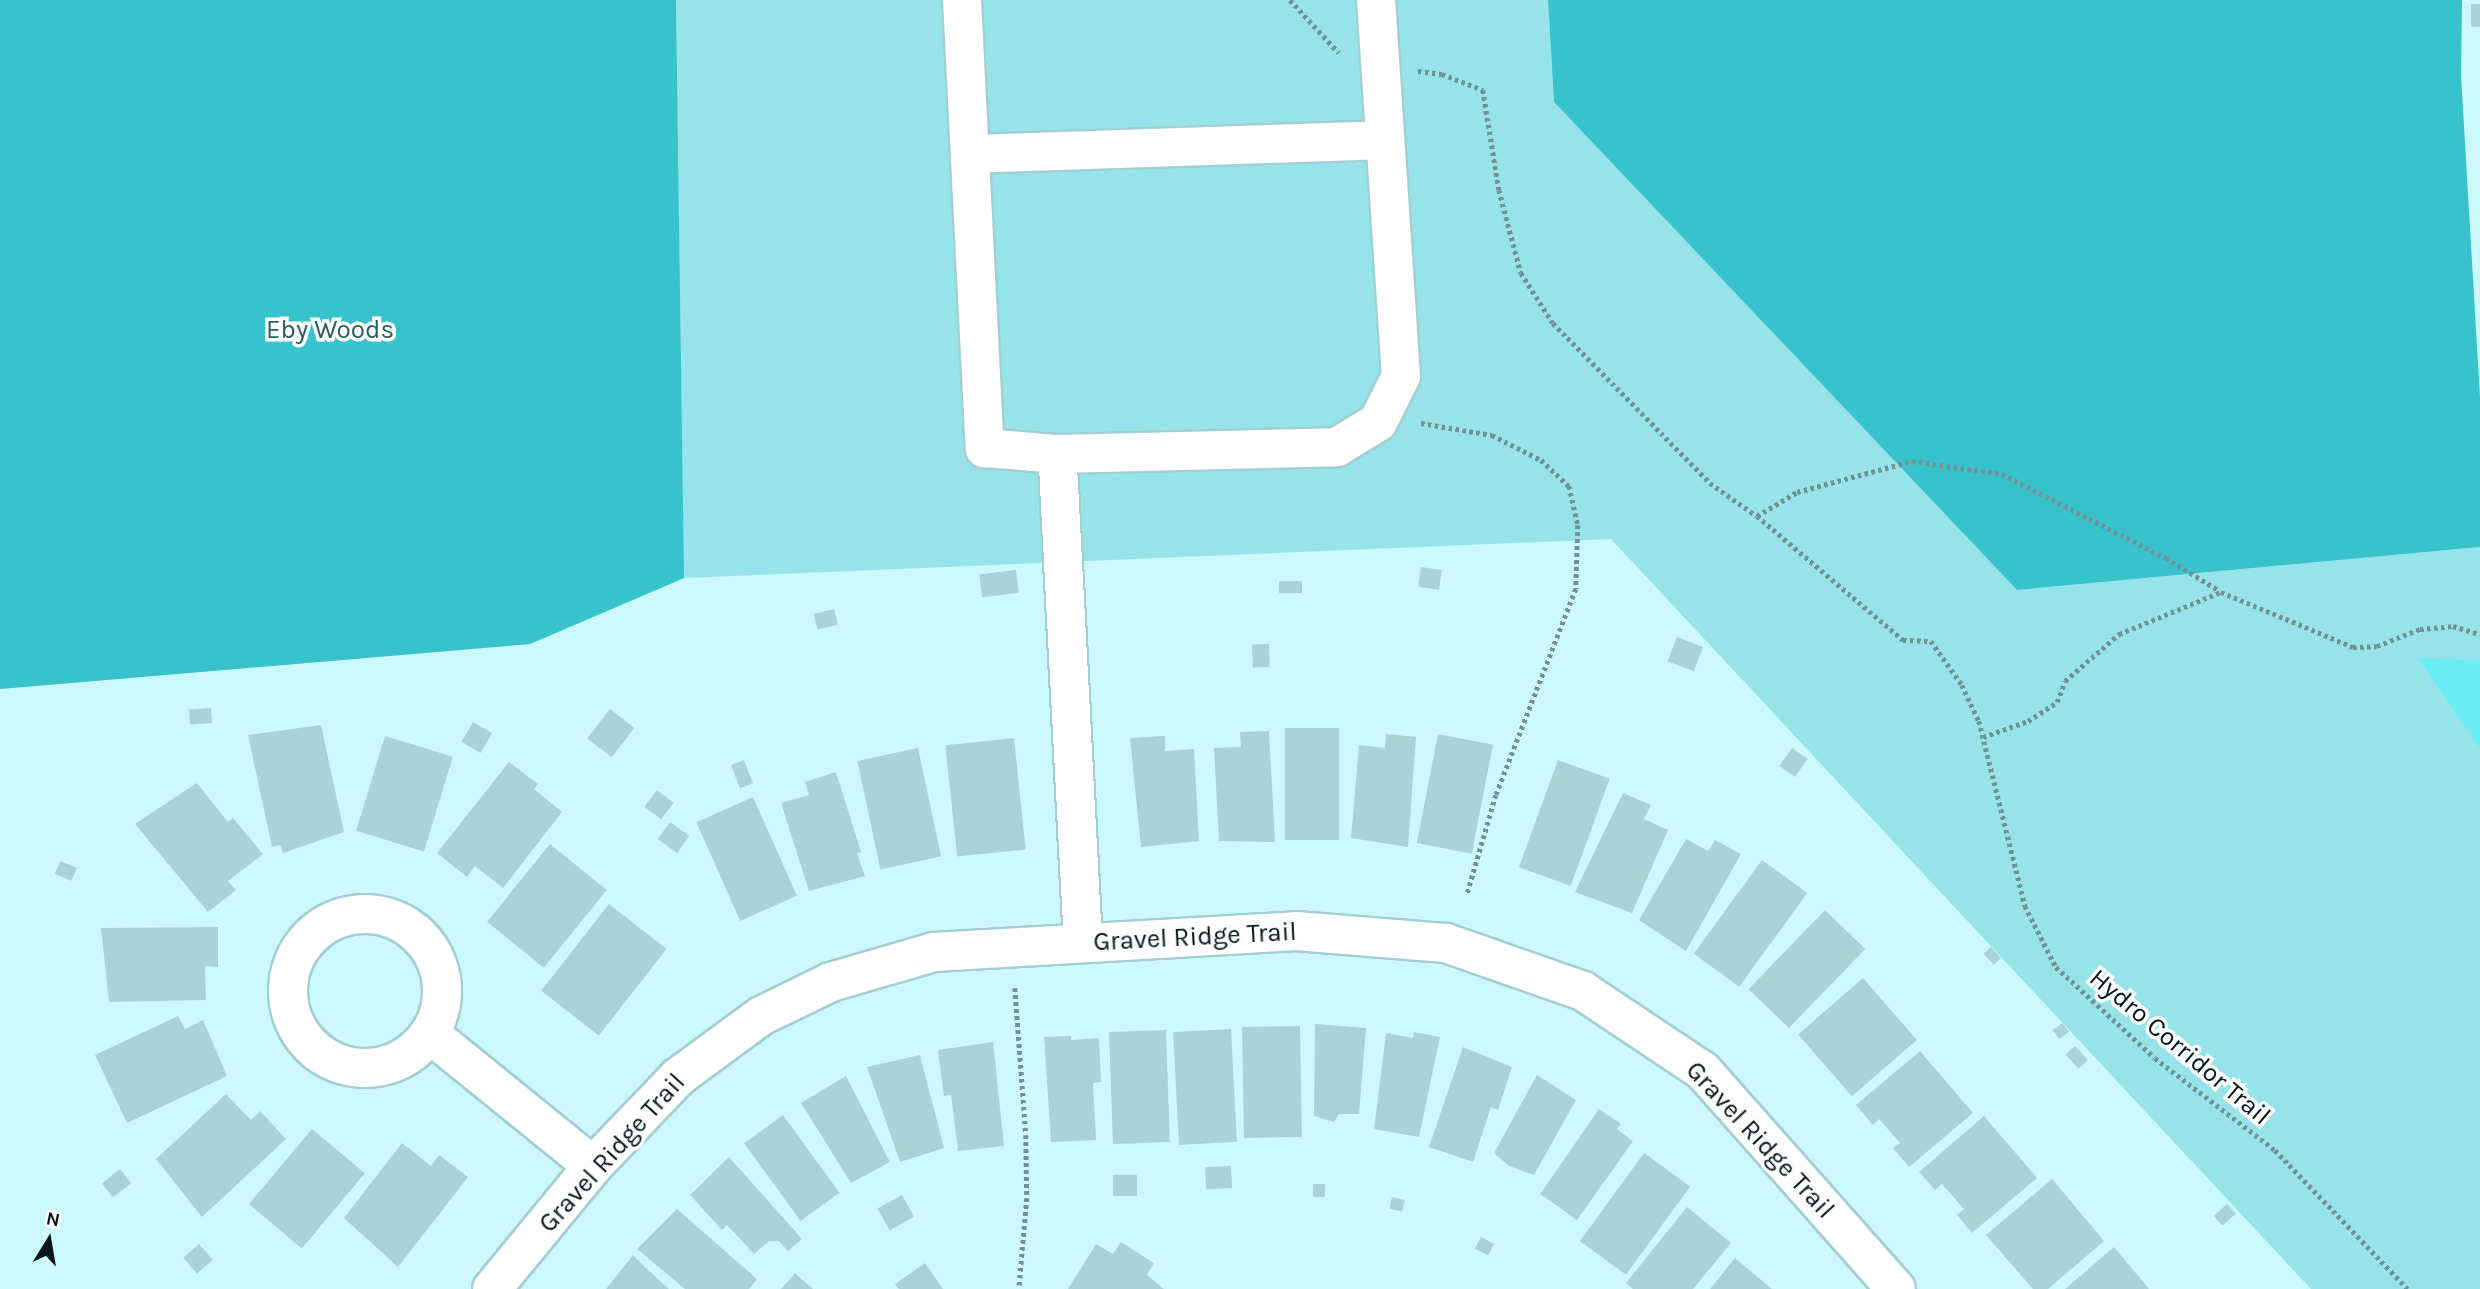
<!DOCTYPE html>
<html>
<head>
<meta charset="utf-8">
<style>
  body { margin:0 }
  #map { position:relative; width:2480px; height:1289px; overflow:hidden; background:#ccf9fd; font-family:Karla,sans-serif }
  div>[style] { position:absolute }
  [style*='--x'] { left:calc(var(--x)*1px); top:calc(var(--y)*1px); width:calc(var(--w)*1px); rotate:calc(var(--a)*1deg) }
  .green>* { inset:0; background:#96e4e9 }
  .forest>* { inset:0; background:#38c2cc }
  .water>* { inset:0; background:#6bedf6 }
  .building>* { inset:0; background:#a8d4d7; transform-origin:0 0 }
  .path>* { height:4.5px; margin-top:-2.25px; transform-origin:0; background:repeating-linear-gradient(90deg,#719193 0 3.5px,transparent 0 7px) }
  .roads { filter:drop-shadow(2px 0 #a3cfd3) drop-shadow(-2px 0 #a3cfd3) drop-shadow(0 2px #a3cfd3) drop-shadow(0 -2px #a3cfd3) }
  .street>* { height:38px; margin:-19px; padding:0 19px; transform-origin:19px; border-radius:19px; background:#fff }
  .street>.ring { margin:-19px; padding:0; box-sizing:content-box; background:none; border:38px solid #fff; border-radius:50% }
  span { translate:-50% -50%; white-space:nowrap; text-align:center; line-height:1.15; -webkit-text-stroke:7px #fdfdfd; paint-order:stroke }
  .park-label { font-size:26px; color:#285f63 }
  .street-label { font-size:26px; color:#051617 }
  .north { position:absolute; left:14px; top:1205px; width:70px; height:70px; -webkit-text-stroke:5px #fdfdfd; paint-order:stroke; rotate:11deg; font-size:19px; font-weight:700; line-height:28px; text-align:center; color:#051617 }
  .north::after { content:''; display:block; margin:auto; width:24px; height:32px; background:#051617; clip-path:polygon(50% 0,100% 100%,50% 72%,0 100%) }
</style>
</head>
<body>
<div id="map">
  <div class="green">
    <i style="clip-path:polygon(0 0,683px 512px,676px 0,1548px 0,1554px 102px,2017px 590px,2480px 547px,2480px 1289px,2311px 1289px,1611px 539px,684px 578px,530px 644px,0 689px)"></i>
  </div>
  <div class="forest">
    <i style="clip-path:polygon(0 0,676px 0,684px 578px,530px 644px,0 689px)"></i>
    <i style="clip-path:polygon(1548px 0,2462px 0,2461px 75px,2480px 397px,2480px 547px,2017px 590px,1554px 102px)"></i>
  </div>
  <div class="water">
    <i style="clip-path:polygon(2418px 658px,2480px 661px,2480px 748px)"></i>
  </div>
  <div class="building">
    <i style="left:2471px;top:4px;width:9px;height:23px"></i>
    <i style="left:1421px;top:567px;width:21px;height:20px;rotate:8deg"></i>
    <i style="left:1016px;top:570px;width:23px;height:37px;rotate:83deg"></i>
    <i style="left:1279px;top:581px;width:23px;height:12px"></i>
    <i style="left:834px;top:609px;width:16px;height:21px;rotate:76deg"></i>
    <i style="left:1677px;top:637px;width:28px;height:26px;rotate:21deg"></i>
    <i style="left:1269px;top:644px;width:23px;height:17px;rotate:88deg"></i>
    <i style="left:211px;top:708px;width:15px;height:22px;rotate:86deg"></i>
    <i style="left:610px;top:709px;width:31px;height:37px;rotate:38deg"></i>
    <i style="left:473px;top:722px;width:22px;height:23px;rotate:30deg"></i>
    <i style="clip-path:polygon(321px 725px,344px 832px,283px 853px,281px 845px,272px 847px,248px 735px)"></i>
    <i style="left:1285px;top:728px;width:54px;height:112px"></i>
    <i style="clip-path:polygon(1269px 731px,1275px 842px,1219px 841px,1214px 748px,1241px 747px,1240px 732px)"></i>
    <i style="clip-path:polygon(1386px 734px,1416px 737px,1408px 847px,1351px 838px,1359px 745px,1385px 748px)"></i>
    <i style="left:1438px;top:734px;width:56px;height:111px;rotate:11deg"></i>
    <i style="left:385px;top:736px;width:71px;height:99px;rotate:17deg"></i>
    <i style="clip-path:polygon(1165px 736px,1165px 751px,1194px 749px,1199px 841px,1141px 847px,1130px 738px)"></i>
    <i style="left:1014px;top:738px;width:112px;height:69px;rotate:84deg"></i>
    <i style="left:918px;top:748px;width:111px;height:62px;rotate:78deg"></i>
    <i style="left:1792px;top:748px;width:19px;height:22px;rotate:35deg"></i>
    <i style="left:744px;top:760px;width:25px;height:14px;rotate:69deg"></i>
    <i style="left:1558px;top:760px;width:55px;height:114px;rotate:20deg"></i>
    <i style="clip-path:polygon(509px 762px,538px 784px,534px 789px,562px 812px,503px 888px,475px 866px,467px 877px,437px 853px)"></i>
    <i style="clip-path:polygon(836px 772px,861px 852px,857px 853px,865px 876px,809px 891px,781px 803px,809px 795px,805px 782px)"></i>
    <i style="clip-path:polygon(197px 783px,228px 822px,233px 818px,263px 854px,228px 881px,236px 890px,208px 912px,135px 824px)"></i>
    <i style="left:657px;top:790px;width:21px;height:21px;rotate:37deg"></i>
    <i style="clip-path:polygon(1623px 793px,1651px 805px,1644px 819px,1668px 830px,1632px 913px,1575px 892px)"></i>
    <i style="left:753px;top:797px;width:108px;height:62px;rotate:66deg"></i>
    <i style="left:670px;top:822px;width:24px;height:21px;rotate:36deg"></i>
    <i style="clip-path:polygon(1686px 839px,1708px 851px,1715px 840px,1741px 854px,1686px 951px,1639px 920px)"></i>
    <i style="left:550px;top:844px;width:73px;height:100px;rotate:39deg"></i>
    <i style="left:1762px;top:860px;width:56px;height:116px;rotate:36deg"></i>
    <i style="left:60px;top:861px;width:18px;height:14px;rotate:22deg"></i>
    <i style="left:609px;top:904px;width:73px;height:110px;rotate:38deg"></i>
    <i style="left:1825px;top:910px;width:56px;height:110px;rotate:44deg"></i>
    <i style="clip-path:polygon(218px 927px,218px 967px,205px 966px,206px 1000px,109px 1002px,101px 928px)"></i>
    <i style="left:1991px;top:947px;width:15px;height:10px;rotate:48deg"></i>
    <i style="left:1863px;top:978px;width:82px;height:86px;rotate:49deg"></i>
    <i style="clip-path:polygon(178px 1016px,185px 1029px,203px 1020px,227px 1076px,127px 1123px,95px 1055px)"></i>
    <i style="left:2062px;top:1023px;width:11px;height:12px;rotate:52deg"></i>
    <i style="clip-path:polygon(1315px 1024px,1366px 1028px,1359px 1114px,1339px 1114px,1334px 1122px,1314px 1116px)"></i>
    <i style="left:1300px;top:1026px;width:111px;height:58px;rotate:89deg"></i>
    <i style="left:1231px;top:1029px;width:113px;height:58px;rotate:87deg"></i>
    <i style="left:1166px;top:1030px;width:112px;height:57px;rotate:88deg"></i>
    <i style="clip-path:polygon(1414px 1032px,1440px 1037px,1419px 1137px,1374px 1129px,1386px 1033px,1413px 1038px)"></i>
    <i style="clip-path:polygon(1071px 1036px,1071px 1040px,1099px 1038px,1101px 1082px,1093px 1083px,1096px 1140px,1051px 1142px,1044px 1037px)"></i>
    <i style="clip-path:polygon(993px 1042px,1004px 1146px,958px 1151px,951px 1095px,944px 1096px,938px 1050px)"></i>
    <i style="left:2075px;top:1046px;width:19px;height:13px;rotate:47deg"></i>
    <i style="clip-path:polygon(1463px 1047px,1512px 1067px,1498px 1110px,1491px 1107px,1473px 1162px,1429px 1147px)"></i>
    <i style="clip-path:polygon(1920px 1051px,1973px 1113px,1909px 1167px,1893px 1148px,1900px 1143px,1879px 1119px,1873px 1125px,1856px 1105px)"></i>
    <i style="clip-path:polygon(920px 1055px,944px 1148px,900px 1162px,867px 1067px)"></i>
    <i style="clip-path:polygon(1537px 1075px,1576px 1100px,1534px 1175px,1509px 1166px,1494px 1153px)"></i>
    <i style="clip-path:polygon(846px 1076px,890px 1162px,851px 1183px,801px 1103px)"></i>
    <i style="clip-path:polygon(226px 1094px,251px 1120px,260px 1111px,286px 1139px,202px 1217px,156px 1159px)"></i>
    <i style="clip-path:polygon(1599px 1109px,1621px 1124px,1617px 1129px,1633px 1141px,1577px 1220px,1540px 1194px)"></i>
    <i style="left:783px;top:1115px;width:96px;height:48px;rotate:54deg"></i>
    <i style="clip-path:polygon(1984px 1116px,2037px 1178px,1972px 1233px,1957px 1215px,1964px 1209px,1942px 1184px,1935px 1190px,1919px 1172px)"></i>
    <i style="left:312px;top:1129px;width:69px;height:98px;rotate:40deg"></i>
    <i style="clip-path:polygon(402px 1143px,431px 1166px,439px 1155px,468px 1177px,398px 1267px,344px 1218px)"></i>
    <i style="left:1644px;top:1153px;width:57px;height:109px;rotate:36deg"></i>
    <i style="clip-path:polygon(729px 1157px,802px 1239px,788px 1251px,779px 1241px,769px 1241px,754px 1254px,727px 1225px,722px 1230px,690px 1195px)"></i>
    <i style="left:1231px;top:1166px;width:22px;height:26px;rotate:87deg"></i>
    <i style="left:120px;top:1169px;width:18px;height:23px;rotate:52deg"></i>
    <i style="left:1113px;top:1175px;width:24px;height:21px"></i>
    <i style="clip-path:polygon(2052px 1179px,2104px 1241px,2048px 1289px,2033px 1289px,1986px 1235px)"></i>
    <i style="left:1313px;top:1184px;width:12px;height:13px"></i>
    <i style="left:902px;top:1195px;width:25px;height:28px;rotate:61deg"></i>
    <i style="left:1392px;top:1197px;width:13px;height:12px;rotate:13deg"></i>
    <i style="left:2227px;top:1204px;width:13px;height:18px;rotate:48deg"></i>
    <i style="clip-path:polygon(1687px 1207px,1731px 1243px,1693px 1289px,1633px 1289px,1626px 1283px)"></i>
    <i style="clip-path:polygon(677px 1209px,757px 1279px,749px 1289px,685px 1289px,637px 1249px)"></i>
    <i style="left:1481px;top:1237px;width:15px;height:13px;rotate:28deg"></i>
    <i style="clip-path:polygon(1121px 1242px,1154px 1263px,1147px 1275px,1164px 1289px,1068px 1289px,1096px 1244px,1113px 1254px)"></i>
    <i style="left:199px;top:1244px;width:21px;height:21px;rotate:49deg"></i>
    <i style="clip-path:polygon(2114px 1247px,2149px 1289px,2065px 1289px)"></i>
    <i style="clip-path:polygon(633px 1255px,647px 1269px,669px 1289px,606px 1289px)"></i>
    <i style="clip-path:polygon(1735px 1258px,1772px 1289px,1710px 1289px)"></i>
    <i style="clip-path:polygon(925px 1263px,943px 1289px,899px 1289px,895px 1284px)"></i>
    <i style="clip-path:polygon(795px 1273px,813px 1289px,781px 1289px)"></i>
  </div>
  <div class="path">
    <i style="--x:1290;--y:0;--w:72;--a:47.2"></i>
    <i style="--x:1418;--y:71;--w:24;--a:7"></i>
    <i style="--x:1442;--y:74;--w:44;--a:21.3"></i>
    <i style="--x:1483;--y:90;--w:101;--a:80.9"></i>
    <i style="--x:1499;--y:190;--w:86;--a:75.2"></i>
    <i style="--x:1521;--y:273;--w:59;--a:57.4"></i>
    <i style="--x:1553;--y:323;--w:224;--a:45.5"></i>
    <i style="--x:1710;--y:483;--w:57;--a:35.1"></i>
    <i style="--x:1757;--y:516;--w:192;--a:40.3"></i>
    <i style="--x:1903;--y:640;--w:28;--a:2"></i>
    <i style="--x:1931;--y:641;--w:54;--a:54.8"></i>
    <i style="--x:1962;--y:685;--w:40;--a:65"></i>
    <i style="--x:1979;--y:721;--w:191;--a:76"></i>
    <i style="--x:2025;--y:906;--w:68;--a:63.1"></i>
    <i style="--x:2056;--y:967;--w:134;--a:42.6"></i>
    <i style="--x:2155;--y:1058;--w:151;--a:37.5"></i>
    <i style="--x:2275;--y:1150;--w:192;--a:46.3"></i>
    <i style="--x:1421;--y:423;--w:72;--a:9.6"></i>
    <i style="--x:1492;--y:435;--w:55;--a:27"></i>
    <i style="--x:1541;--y:460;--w:38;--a:43"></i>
    <i style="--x:1569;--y:486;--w:40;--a:77"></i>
    <i style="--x:1578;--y:525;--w:64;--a:91.8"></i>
    <i style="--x:1576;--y:589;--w:221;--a:111.2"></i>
    <i style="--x:1496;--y:795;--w:104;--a:106.2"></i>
    <i style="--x:1757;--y:516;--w:47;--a:-31"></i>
    <i style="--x:1797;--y:492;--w:119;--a:-15.1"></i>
    <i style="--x:1912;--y:461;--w:91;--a:8.2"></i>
    <i style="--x:2002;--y:474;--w:184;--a:27.1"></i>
    <i style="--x:2166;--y:558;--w:63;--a:31.4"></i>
    <i style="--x:1983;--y:737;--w:48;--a:-19.6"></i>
    <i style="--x:2028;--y:721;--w:35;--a:-33"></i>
    <i style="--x:2057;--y:702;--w:22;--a:-69"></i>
    <i style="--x:2065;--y:681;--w:72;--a:-41"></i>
    <i style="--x:2119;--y:634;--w:110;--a:-22.4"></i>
    <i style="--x:2221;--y:592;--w:143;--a:22.6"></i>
    <i style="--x:2353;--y:647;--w:24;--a:-2"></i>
    <i style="--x:2377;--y:646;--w:46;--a:-21.6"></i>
    <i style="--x:2420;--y:629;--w:33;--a:-5"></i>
    <i style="--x:2453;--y:626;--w:28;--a:17"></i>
    <i style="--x:1015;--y:988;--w:147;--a:85.7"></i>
    <i style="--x:1026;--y:1135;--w:63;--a:89.1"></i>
    <i style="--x:1027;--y:1198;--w:91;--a:95"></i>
  </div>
  <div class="roads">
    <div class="street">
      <i style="--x:962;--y:0;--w:449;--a:87.1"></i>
      <i style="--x:985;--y:448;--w:72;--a:4.8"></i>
      <i style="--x:970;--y:154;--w:415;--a:-1.9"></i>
      <i class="ring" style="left:288px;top:914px;width:116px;height:116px"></i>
      <i style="--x:1083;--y:943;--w:490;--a:-93"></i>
      <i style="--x:1057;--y:454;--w:280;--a:-1.4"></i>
      <i style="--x:1337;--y:447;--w:48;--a:-31.4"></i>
      <i style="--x:1378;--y:422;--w:51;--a:-63.4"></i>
      <i style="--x:1401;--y:376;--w:377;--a:-93.8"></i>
      <i style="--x:430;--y:1034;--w:210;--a:39"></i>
      <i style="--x:492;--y:1289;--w:159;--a:-50.6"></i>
      <i style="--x:593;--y:1166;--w:123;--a:-46.3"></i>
      <i style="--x:678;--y:1077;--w:103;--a:-36.3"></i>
      <i style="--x:761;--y:1016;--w:78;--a:-25.9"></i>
      <i style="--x:831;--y:982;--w:107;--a:-16.2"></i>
      <i style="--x:934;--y:952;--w:363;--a:-3.3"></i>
      <i style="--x:1296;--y:931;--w:150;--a:4.6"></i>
      <i style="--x:1446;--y:943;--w:145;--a:19.3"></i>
      <i style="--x:1583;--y:991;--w:144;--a:33.7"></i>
      <i style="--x:1703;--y:1071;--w:291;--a:48.5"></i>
    </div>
  </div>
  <div class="park-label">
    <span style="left:330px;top:330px">Eby Woods</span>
  </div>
  <div class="street-label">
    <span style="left:1195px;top:937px;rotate:-3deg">Gravel Ridge Trail</span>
    <span style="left:2180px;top:1047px;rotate:40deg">Hydro Corridor Trail</span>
    <span style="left:1760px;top:1140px;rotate:47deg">Gravel Ridge Trail</span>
    <span style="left:612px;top:1153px;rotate:-48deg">Gravel Ridge Trail</span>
  </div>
  <div class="north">N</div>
</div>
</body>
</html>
